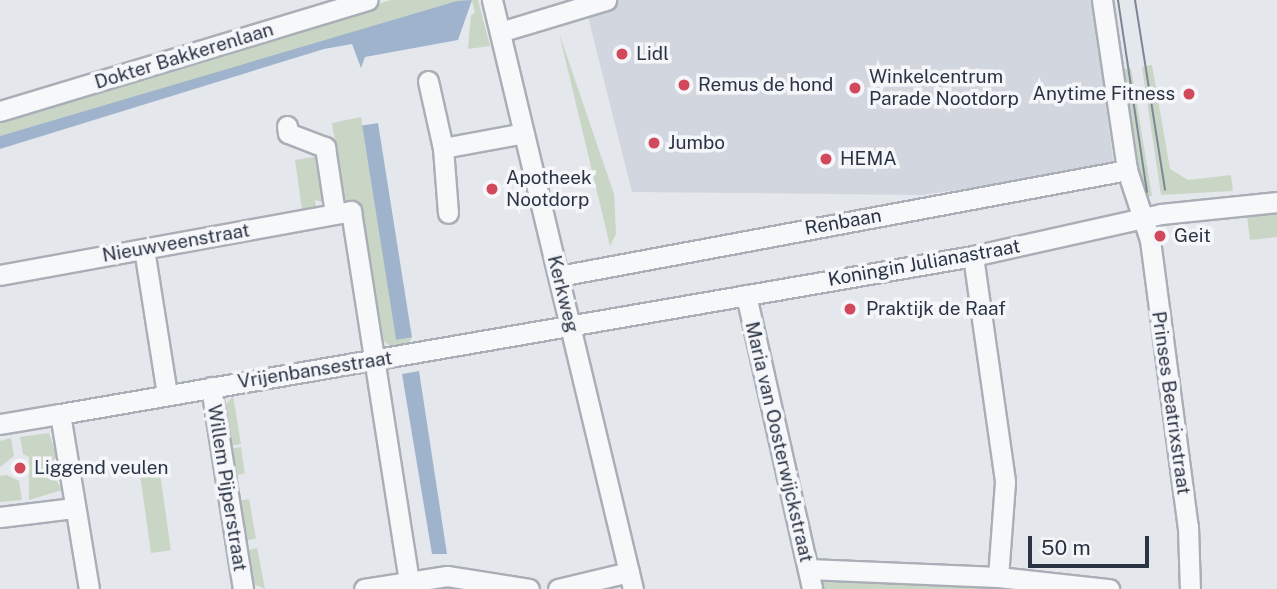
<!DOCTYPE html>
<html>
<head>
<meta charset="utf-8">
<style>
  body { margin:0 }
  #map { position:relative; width:1277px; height:589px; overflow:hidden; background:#e4e7ec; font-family:"Public Sans",sans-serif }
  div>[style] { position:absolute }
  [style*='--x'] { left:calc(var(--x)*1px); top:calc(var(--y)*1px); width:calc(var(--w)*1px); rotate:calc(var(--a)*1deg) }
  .built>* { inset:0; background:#d2d6de }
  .green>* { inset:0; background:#c9d6c5; transform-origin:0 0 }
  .water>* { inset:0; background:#9fb4cc; transform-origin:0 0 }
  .roads { filter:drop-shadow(2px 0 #a9aeb7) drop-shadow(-2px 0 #a9aeb7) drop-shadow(0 2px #a9aeb7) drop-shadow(0 -2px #a9aeb7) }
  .minor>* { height:19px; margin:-9.5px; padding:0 9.5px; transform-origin:9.5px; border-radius:9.5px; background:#f7f8fa }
  .tram>* { height:2px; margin:-1px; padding:0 1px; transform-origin:1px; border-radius:1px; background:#7d8696 }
  .dots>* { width:19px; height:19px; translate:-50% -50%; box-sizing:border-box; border:4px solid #f4f6f9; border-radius:50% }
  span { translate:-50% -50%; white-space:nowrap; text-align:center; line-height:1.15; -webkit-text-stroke:7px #f4f6f9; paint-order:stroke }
  .poi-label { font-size:19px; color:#2b3445 }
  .left { translate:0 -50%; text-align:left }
  .right { translate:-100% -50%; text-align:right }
  .street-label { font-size:19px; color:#2b3445 }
  .scale { position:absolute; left:1028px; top:536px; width:121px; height:32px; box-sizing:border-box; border:4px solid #2b3445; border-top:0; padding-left:9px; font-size:21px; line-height:24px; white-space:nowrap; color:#2b3445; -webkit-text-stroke:5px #f4f6f9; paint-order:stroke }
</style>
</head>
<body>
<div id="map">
  <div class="built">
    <i style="clip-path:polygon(617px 0,1093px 0,1114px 167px,922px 195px,632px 192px,586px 9px)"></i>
  </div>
  <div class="green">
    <i style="clip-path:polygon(391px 0,470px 0,0 136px,0 123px,282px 38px,281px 33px)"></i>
    <i style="clip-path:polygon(472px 0,478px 0,490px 46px,468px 49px,471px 15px,475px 13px)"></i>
    <i style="clip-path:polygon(559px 33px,614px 194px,616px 234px,610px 246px)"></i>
    <i style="clip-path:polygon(1152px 65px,1170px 169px,1188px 180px,1231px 175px,1233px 191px,1161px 195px,1142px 67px)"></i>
    <i style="clip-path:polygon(1131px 68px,1152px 196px,1140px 197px,1121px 70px)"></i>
    <i style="clip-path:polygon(361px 117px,397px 337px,412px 337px,409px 343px,390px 346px,384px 341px,359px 201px,345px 202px,332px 123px)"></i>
    <i style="clip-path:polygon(320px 156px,317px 171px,323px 171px,330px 204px,315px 200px,316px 207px,302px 210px,295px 160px)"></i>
    <i style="clip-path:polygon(1277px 214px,1277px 237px,1250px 240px,1247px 216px)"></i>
    <i style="clip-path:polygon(233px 396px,241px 444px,230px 446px,224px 407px)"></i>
    <i style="clip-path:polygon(49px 433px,57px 457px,53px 460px,55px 478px,62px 490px,29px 500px,29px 457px,23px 454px,20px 437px)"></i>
    <i style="clip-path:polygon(11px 438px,14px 456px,0 467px,0 441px)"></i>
    <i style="left:241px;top:447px;width:27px;height:9px;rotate:82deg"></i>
    <i style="left:159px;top:466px;width:85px;height:20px;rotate:82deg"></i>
    <i style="clip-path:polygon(7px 475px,19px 481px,22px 500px,0 502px,0 476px)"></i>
    <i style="left:249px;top:499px;width:40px;height:9px;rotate:80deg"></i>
    <i style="clip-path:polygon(257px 548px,265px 589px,254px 584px,248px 550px)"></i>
    <i style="clip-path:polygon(819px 576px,1053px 589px,822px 589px)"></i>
  </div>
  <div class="water">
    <i style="clip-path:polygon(472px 0,458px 40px,365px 57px,361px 68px,352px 44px,324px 49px,0 149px,0 136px,457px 1px)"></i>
    <i style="left:378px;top:123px;width:217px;height:16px;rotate:81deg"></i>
    <i style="clip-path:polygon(419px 371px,447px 554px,432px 554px,402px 374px)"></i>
  </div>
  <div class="roads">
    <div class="minor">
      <i style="--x:492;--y:0;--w:606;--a:76.54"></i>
      <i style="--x:1102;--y:0;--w:172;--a:81.6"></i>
      <i style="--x:1127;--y:170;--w:74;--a:71.8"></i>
      <i style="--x:1150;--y:240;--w:290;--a:82.5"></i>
      <i style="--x:1188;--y:527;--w:62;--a:88.2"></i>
      <i style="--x:500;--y:32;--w:111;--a:-16.8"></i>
      <i style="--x:428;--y:81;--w:69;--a:77.4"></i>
      <i style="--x:443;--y:148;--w:65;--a:85.6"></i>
      <i style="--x:0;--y:111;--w:384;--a:-16.8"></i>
      <i style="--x:287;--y:126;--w:7;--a:82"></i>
      <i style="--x:288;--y:133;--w:40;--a:21"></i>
      <i style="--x:325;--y:147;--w:67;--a:81.4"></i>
      <i style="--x:443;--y:148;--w:82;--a:-10.5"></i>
      <i style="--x:144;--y:249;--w:148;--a:81"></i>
      <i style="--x:973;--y:256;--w:228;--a:81.9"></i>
      <i style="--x:1005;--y:482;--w:95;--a:94.2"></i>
      <i style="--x:0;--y:275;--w:357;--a:-10.3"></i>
      <i style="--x:351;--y:211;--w:376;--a:81.1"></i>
      <i style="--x:559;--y:276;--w:578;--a:-10.57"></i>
      <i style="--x:746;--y:295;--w:301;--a:77.3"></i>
      <i style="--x:211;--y:387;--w:205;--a:81"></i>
      <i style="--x:60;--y:414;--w:927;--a:-9.82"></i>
      <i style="--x:973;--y:256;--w:193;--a:-12.6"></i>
      <i style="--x:1161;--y:214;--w:117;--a:-5.9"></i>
      <i style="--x:0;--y:424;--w:61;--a:-9.5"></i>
      <i style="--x:60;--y:414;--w:177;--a:80.6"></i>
      <i style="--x:0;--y:517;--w:74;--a:-7"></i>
      <i style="--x:808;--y:569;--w:190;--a:2.4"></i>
      <i style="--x:998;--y:577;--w:112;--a:6.2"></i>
      <i style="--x:364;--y:589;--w:84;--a:-8.9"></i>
      <i style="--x:447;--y:576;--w:83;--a:9"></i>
      <i style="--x:558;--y:589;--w:73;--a:-13.5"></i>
    </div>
  </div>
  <div class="tram">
    <i style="--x:1118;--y:0;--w:194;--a:81.4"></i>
    <i style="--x:1135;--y:0;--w:192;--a:81"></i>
  </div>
  <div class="dots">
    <i style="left:622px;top:54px;background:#d1495b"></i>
    <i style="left:684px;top:85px;background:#d1495b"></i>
    <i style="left:855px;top:88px;background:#d1495b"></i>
    <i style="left:1189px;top:94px;background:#d1495b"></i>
    <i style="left:654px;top:143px;background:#d1495b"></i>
    <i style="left:826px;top:159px;background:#d1495b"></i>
    <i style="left:492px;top:189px;background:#d1495b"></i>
    <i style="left:1160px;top:236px;background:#d1495b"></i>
    <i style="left:850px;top:309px;background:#d1495b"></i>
    <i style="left:20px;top:468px;background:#d1495b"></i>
  </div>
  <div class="poi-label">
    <span class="left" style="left:636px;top:54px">Lidl</span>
    <span class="left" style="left:869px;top:88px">Winkelcentrum<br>Parade Nootdorp</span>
    <span class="left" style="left:698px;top:85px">Remus de hond</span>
    <span class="right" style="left:1175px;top:94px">Anytime Fitness</span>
    <span class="left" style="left:668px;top:143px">Jumbo</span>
    <span class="left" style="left:840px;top:159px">HEMA</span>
    <span class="left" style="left:506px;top:189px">Apotheek<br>Nootdorp</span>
    <span class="left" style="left:1174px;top:236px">Geit</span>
    <span class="left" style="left:866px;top:309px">Praktijk de Raaf</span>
    <span class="left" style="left:34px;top:468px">Liggend veulen</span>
  </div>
  <div class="street-label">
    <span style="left:184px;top:56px;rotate:-17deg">Dokter Bakkerenlaan</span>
    <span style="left:843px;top:222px;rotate:-10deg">Renbaan</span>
    <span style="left:176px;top:243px;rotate:-10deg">Nieuwveenstraat</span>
    <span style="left:924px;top:263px;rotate:-10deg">Koningin Julianastraat</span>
    <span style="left:563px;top:294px;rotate:76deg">Kerkweg</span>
    <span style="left:315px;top:370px;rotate:-9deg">Vrijenbansestraat</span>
    <span style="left:1171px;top:403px;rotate:82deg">Prinses Beatrixstraat</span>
    <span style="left:779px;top:442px;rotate:77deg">Maria van Oosterwijckstraat</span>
    <span style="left:227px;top:488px;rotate:81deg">Willem Pijperstraat</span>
  </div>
  <div class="scale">50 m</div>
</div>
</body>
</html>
